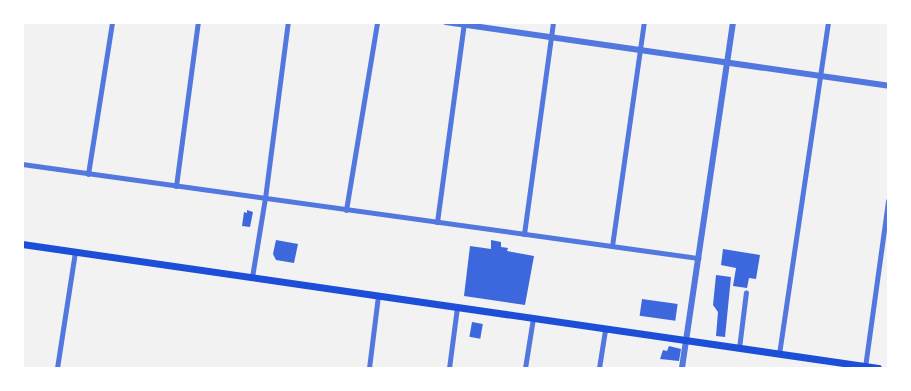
<!DOCTYPE html>
<html>
<head>
<meta charset="utf-8">
<style>
  body { margin:0 }
  #map { position:relative; width:911px; height:391px; overflow:hidden; background:#f2f2f2; font-family:Ubuntu,sans-serif }
  div>[style] { position:absolute }
  [style*='--x'] { left:calc(var(--x)*1px); top:calc(var(--y)*1px); width:calc(var(--w)*1px); rotate:calc(var(--a)*1deg) }
  .building>* { inset:0; background:#3d67dc; transform-origin:0 0 }
  .minor>* { height:5px; margin:-2.5px; padding:0 2.5px; transform-origin:2.5px; border-radius:2.5px; background:#5277de }
  .tertiary>* { height:5.5px; margin:-2.75px; padding:0 2.75px; transform-origin:2.75px; border-radius:2.75px; background:#5277de }
  .secondary>* { height:7px; margin:-3.5px; padding:0 3.5px; transform-origin:3.5px; border-radius:3.5px; background:#1d4ed8 }
  span { translate:-50% -50%; white-space:nowrap; text-align:center; line-height:1.15; -webkit-text-stroke:5px #fff; paint-order:stroke }
  .frame { position:absolute; inset:0; border:24px solid #fff; pointer-events:none }
</style>
</head>
<body>
<div id="map">
  <div class="building">
    <i style="clip-path:polygon(247px 210px,253px 212px,250px 227px,242px 226px,244px 212px,247px 213px)"></i>
    <i style="clip-path:polygon(276px 240px,298px 244px,294px 263px,276px 260px,273px 254px)"></i>
    <i style="clip-path:polygon(491px 240px,501px 242px,501px 247px,508px 248px,507px 251px,534px 256px,525px 305px,464px 296px,470px 246px,491px 249px)"></i>
    <i style="clip-path:polygon(723px 249px,760px 255px,756px 279px,749px 278px,747px 288px,733px 286px,736px 268px,721px 265px)"></i>
    <i style="clip-path:polygon(716px 275px,731px 277px,725px 337px,716px 336px,718px 312px,713px 305px)"></i>
    <i style="left:642px;top:299px;width:36px;height:17px;rotate:8deg"></i>
    <i style="left:472px;top:322px;width:11px;height:15px;rotate:10deg"></i>
    <i style="clip-path:polygon(669px 346px,681px 349px,679px 361px,660px 359px,663px 350px,667px 351px)"></i>
  </div>
  <div class="minor">
    <i style="--x:22;--y:164;--w:683;--a:7.92"></i>
    <i style="--x:88;--y:174;--w:154;--a:-81"></i>
    <i style="--x:176;--y:186;--w:165;--a:-82.4"></i>
    <i style="--x:346;--y:210;--w:191;--a:-80.6"></i>
    <i style="--x:437;--y:222;--w:202;--a:-82.3"></i>
    <i style="--x:524;--y:234;--w:214;--a:-82.2"></i>
    <i style="--x:612;--y:246;--w:226;--a:-81.9"></i>
    <i style="--x:252;--y:277;--w:80;--a:-80.7"></i>
    <i style="--x:265;--y:198;--w:177;--a:-82.6"></i>
    <i style="--x:739;--y:348;--w:56;--a:-82.9"></i>
    <i style="--x:779;--y:354;--w:336;--a:-81.6"></i>
    <i style="--x:865;--y:367;--w:168;--a:-82.1"></i>
    <i style="--x:57;--y:368;--w:117;--a:-81.2"></i>
    <i style="--x:369;--y:368;--w:73;--a:-82.9"></i>
    <i style="--x:449;--y:368;--w:62;--a:-82.5"></i>
    <i style="--x:525;--y:368;--w:51;--a:-80.9"></i>
    <i style="--x:599;--y:368;--w:39;--a:-81"></i>
  </div>
  <div class="tertiary">
    <i style="--x:446;--y:22;--w:447;--a:8.2"></i>
    <i style="--x:682;--y:368;--w:350;--a:-81.6"></i>
  </div>
  <div class="secondary">
    <i style="--x:22;--y:244;--w:865;--a:8.24"></i>
  </div>
  <div class="frame"></div>
</div>
</body>
</html>
